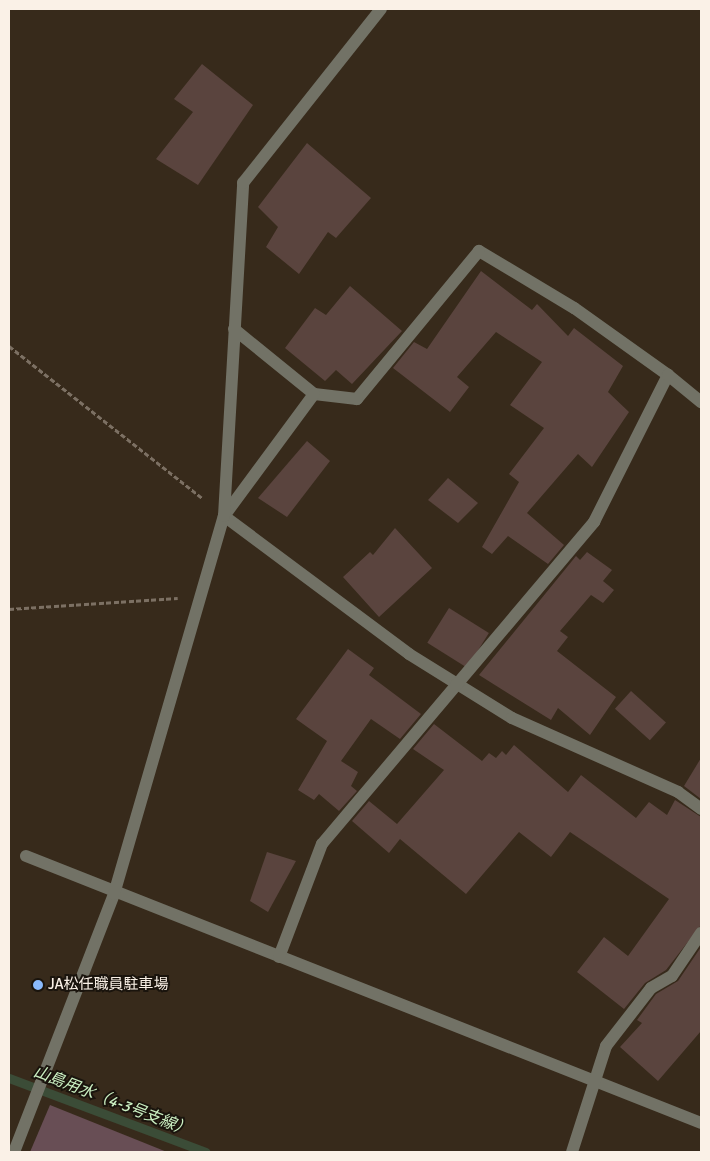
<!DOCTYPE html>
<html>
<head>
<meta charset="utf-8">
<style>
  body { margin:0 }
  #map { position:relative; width:710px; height:1161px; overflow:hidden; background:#372a1b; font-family:Signika,"Noto Sans JP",sans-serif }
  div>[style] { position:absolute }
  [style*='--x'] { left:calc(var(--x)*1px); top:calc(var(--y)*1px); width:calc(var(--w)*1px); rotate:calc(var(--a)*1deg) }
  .green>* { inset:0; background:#684e55 }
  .stream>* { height:9px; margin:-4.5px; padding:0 4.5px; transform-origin:4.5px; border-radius:4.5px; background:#3b4c37 }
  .building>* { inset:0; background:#5a443e; transform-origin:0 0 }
  .path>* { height:3px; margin-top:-1.5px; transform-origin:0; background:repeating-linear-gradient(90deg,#7c7063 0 5px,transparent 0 7.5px) }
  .minor>* { height:12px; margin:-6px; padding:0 6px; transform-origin:6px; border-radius:6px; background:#727266 }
  .dots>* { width:14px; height:14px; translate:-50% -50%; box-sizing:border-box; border:2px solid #1a140d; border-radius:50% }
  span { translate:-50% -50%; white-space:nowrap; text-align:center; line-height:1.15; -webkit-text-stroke:4px #1a140d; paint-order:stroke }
  .poi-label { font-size:15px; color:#faf1e7 }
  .left { translate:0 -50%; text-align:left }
  .water-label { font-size:16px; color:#ccf1c3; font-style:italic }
  .frame { position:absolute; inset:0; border:10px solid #faf1e7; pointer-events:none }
</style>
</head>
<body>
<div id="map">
  <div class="green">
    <i style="clip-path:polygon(50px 1105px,167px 1152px,30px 1152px)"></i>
  </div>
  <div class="stream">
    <i style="--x:9;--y:1078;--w:210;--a:20.6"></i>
  </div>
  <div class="building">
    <i style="clip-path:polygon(202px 64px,253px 105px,198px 185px,156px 159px,193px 112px,174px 99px)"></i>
    <i style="clip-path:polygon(307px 143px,371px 198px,336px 238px,328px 232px,299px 274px,266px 247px,278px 227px,258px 207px)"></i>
    <i style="clip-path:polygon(481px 271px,532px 310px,537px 304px,568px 336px,574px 328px,623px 366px,608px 392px,629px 412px,592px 467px,578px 454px,527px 513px,564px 545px,548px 564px,508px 536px,492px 554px,482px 547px,519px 482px,509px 474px,544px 428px,510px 405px,542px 362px,496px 332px,457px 377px,469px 387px,450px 412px,393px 368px,414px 342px,427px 349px)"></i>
    <i style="clip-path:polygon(350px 286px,402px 331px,352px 384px,336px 370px,325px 381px,285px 348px,315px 308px,326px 315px)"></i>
    <i style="clip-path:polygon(307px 441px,330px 461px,287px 517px,258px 498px)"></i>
    <i style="clip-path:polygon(448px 478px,478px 503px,458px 523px,428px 500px)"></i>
    <i style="clip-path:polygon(395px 528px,432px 568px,379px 617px,343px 577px,370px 552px,373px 555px)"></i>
    <i style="clip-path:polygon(587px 552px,612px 570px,603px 581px,614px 590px,603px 603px,591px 595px,560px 631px,568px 637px,557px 651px,616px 697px,590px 735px,558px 708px,551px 720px,479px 675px,576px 556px,580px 560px)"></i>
    <i style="left:449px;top:608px;width:47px;height:41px;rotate:32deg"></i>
    <i style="clip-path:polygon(348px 649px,374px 668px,369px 675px,421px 714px,400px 739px,371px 719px,341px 761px,358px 772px,351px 786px,357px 791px,339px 811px,319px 794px,314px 800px,298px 790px,327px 741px,296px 719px)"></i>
    <i style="left:631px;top:691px;width:47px;height:24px;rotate:42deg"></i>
    <i style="clip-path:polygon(434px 724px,482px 761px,489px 753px,496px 758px,502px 751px,506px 755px,514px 745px,568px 792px,581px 775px,636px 818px,649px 802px,667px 815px,675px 800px,701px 817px,701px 925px,666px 970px,645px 983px,624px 1009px,577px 972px,604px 937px,628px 956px,669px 899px,570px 832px,551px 857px,519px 832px,466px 894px,400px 839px,389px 853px,352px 821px,369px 801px,397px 824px,444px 770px,413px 749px)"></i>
    <i style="clip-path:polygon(701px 758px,701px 799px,684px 786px)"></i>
    <i style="clip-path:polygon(267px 852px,296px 861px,268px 912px,250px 901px)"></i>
    <i style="clip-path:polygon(701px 947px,701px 1031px,658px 1081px,620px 1047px,642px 1023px,637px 1020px,656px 994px,678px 981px)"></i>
  </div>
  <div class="path">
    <i style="--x:9;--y:346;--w:246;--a:38.2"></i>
    <i style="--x:9;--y:609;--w:169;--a:-3.7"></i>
  </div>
  <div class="minor">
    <i style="--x:234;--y:329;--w:103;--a:39.1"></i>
    <i style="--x:668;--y:375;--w:115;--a:-144.5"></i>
    <i style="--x:574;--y:308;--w:111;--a:-149"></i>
    <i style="--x:479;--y:251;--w:192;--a:129.5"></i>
    <i style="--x:357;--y:399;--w:43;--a:-173.4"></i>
    <i style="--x:314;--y:394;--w:152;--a:126.4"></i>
    <i style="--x:224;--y:516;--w:231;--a:36.7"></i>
    <i style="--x:409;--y:654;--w:121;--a:31.9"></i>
    <i style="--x:512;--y:718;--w:182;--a:24"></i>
    <i style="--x:678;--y:792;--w:29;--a:36"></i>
    <i style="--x:26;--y:856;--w:726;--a:21.58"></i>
    <i style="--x:279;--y:957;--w:121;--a:-69.2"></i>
    <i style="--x:322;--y:844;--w:422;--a:-49.8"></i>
    <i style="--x:594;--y:522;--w:165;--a:-63.3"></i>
    <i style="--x:668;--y:375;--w:43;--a:39.3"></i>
    <i style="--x:14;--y:1152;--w:277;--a:-68.8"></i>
    <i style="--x:114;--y:894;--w:394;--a:-73.8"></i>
    <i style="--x:224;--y:516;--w:334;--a:-86.7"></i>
    <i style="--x:243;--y:183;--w:222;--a:-51.6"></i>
    <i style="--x:572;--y:1152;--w:111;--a:-72.2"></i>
    <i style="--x:606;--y:1046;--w:73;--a:-52.2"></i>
    <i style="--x:651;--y:988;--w:24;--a:-30"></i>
    <i style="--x:672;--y:976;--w:52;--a:-56"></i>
  </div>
  <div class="dots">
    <i style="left:38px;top:985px;background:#8abafc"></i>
  </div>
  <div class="poi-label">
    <span class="left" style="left:48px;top:985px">JA松任職員駐車場</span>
  </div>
  <div class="water-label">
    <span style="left:112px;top:1101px;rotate:21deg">山島用水（4-3号支線）</span>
  </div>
  <div class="frame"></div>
</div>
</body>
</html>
